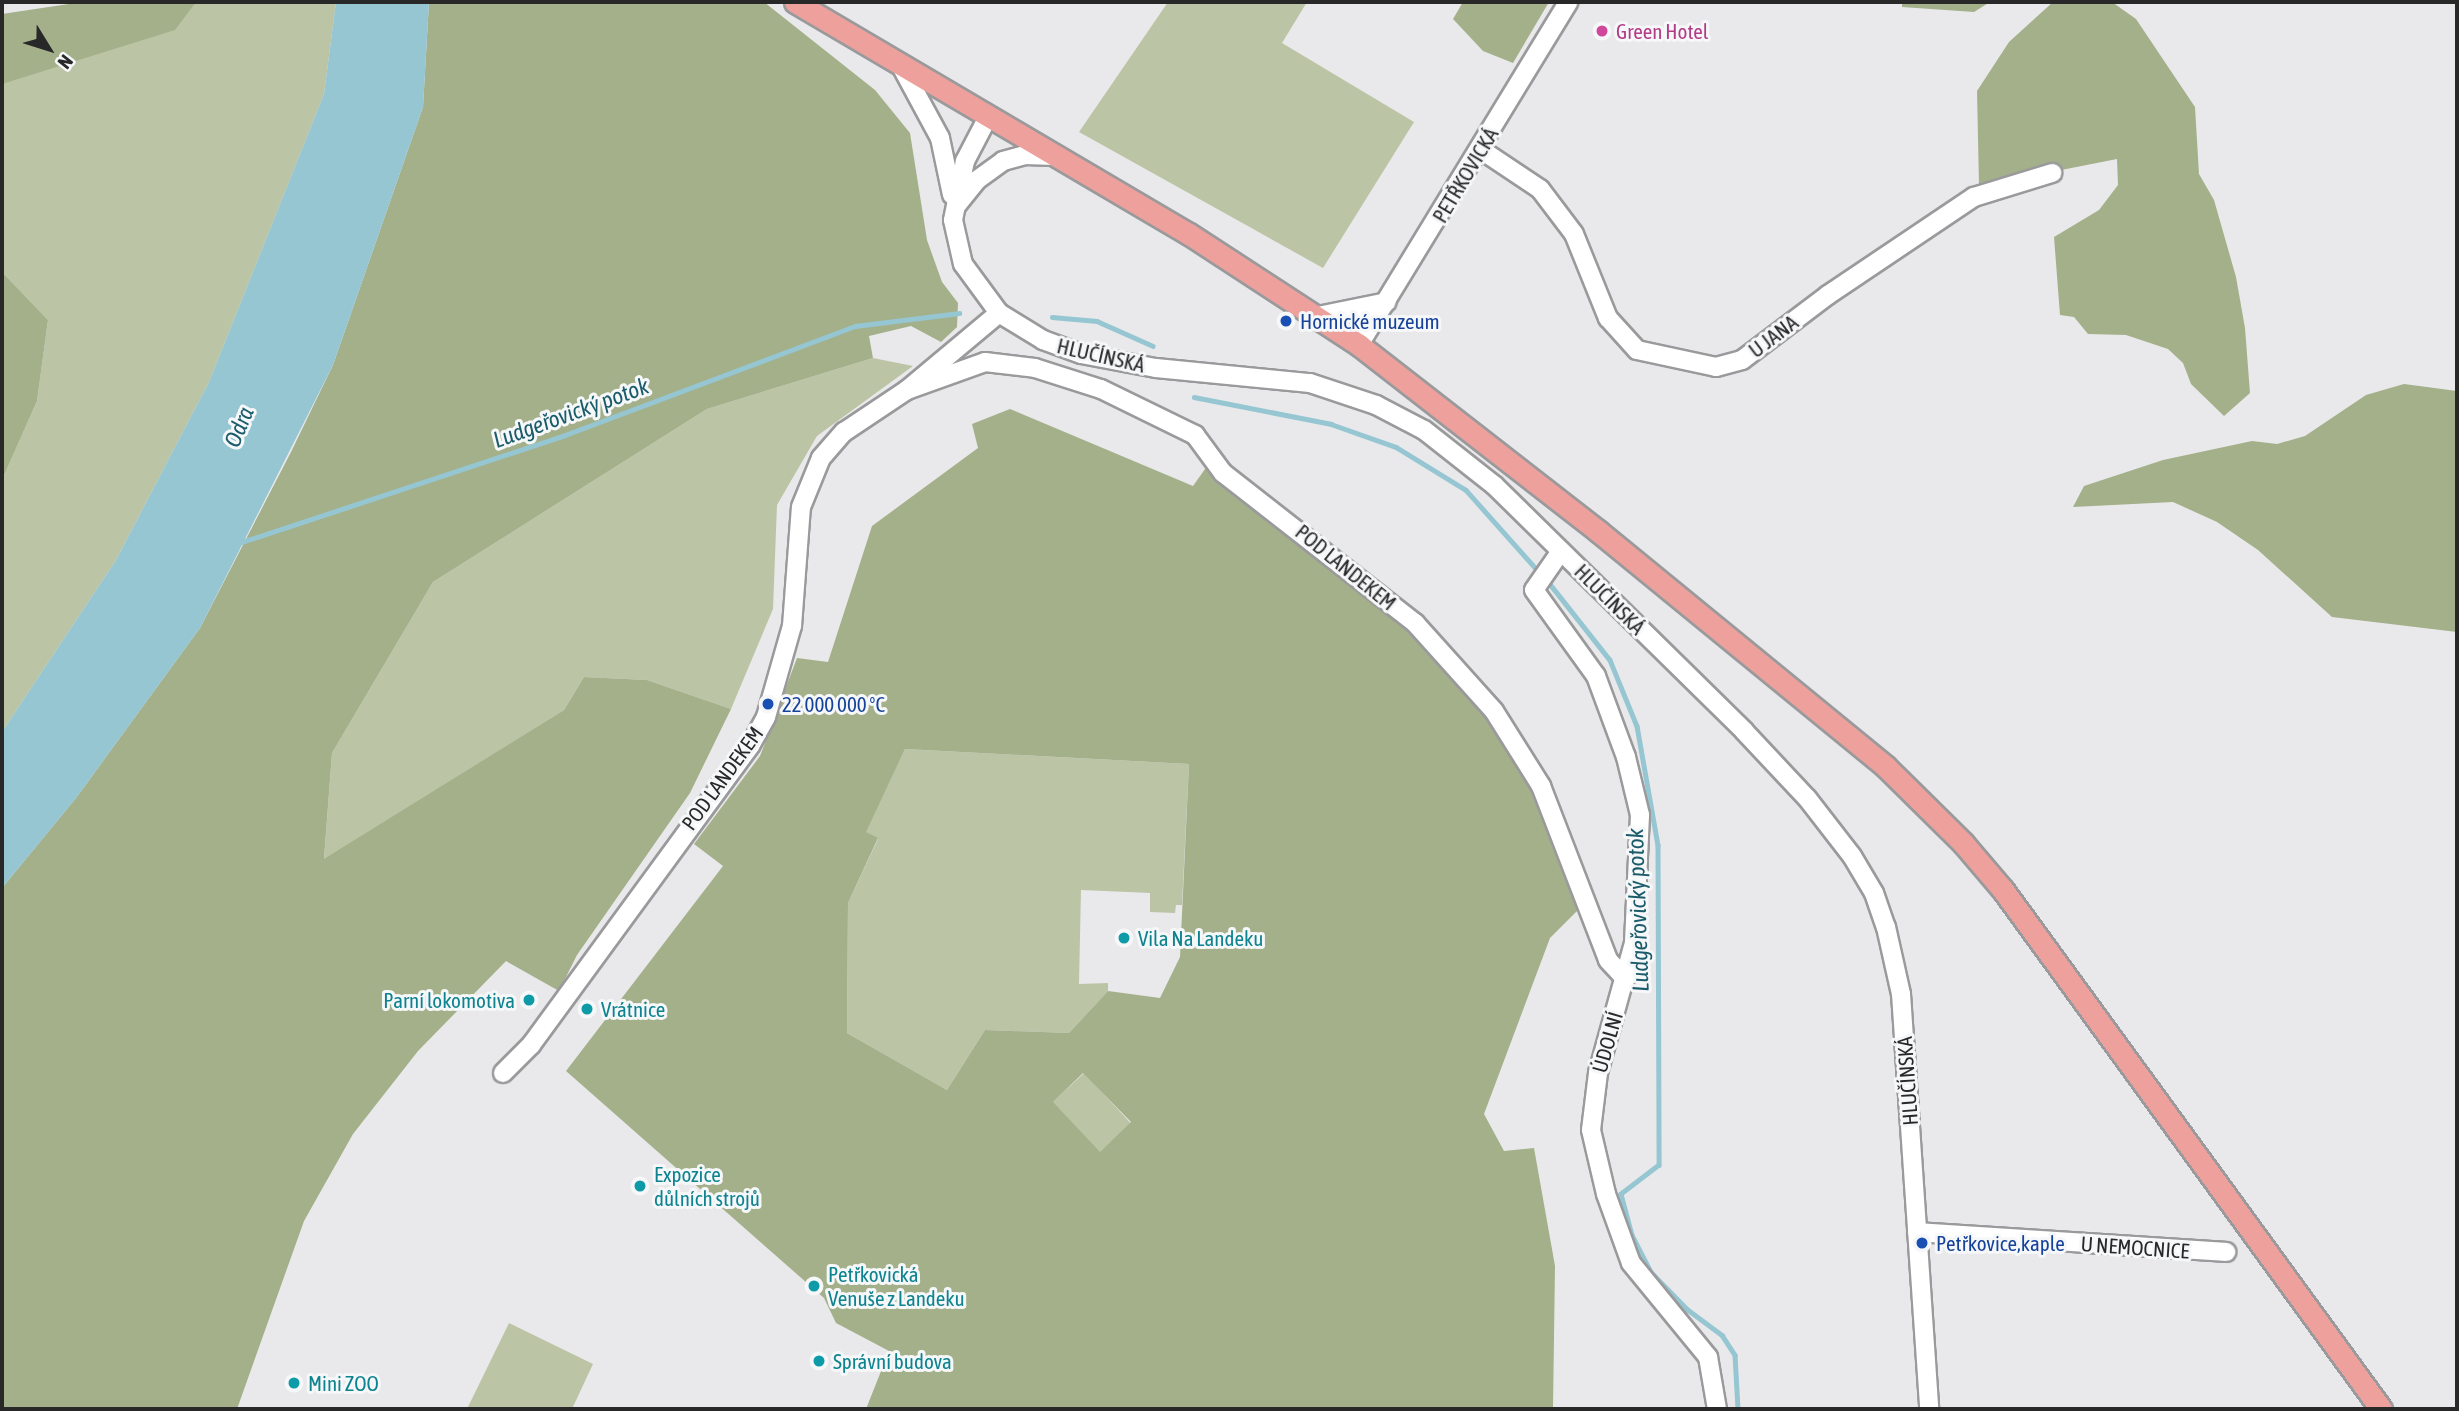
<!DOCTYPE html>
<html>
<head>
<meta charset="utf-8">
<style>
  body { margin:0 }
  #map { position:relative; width:2459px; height:1411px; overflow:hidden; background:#e9e9eb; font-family:"Asap Condensed",sans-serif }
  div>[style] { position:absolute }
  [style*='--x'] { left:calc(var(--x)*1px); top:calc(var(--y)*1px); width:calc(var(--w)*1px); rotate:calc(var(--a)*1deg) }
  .green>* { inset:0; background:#bbc5a5; transform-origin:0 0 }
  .forest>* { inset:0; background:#a3b08a }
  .water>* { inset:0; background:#95c6d2 }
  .stream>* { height:4.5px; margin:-2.25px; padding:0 2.25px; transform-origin:2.25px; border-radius:2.25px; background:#95c6d2 }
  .roads { filter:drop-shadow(2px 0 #9a9a9c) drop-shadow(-2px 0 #9a9a9c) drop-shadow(0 2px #9a9a9c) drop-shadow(0 -2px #9a9a9c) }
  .minor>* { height:18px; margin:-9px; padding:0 9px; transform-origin:9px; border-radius:9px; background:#fff }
  .major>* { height:21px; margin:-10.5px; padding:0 10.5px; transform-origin:10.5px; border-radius:10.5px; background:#eea19c }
  .dots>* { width:19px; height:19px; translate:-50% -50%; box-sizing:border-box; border:4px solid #f6f7f9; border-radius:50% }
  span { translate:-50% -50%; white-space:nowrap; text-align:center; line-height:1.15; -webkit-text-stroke:6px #f6f7f9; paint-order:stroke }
  .hotel-label { font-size:21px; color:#b23c85 }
  .left { translate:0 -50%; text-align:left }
  .street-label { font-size:21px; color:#282829 }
  .transit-label { font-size:21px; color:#164399 }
  .culture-label { font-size:21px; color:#0d838f }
  .right { translate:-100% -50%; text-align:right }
  .water-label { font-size:23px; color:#1b5c6a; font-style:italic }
  .frame { position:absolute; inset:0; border:4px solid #282829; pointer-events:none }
  .north { position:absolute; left:14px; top:14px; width:70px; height:70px; -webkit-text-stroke:5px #f6f7f9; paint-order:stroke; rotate:128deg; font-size:19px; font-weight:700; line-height:28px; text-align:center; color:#282829 }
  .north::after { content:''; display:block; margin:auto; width:24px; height:32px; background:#282829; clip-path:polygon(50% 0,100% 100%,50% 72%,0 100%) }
</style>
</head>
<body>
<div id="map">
  <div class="green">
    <i style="clip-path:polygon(195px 2px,336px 2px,324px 94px,209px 382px,116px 560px,2px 732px,2px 480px,37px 401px,48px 320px,2px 272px,2px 84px)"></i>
    <i style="clip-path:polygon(1168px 2px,1307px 2px,1282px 43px,1414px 122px,1323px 268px,1079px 132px)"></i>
    <i style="clip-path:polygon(873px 358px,913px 366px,817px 436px,777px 505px,773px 609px,731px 709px,647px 680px,584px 677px,564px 710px,324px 860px,332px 753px,433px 582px,707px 409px)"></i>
    <i style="clip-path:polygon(905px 749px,1189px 764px,1182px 905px,1176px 905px,1175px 913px,1150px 912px,1150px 893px,1081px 890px,1079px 984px,1108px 983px,1108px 991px,1069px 1033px,985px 1030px,947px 1090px,847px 1033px,848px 903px,878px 839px,865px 832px)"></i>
    <i style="left:1084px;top:1073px;width:69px;height:43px;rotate:47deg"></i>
    <i style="clip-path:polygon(509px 1323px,593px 1364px,572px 1409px,467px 1409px)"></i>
  </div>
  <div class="forest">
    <i style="clip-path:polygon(82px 2px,196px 2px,175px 30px,2px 84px,2px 14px)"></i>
    <i style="clip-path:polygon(429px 2px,764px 2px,875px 90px,910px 133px,927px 240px,942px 282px,958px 303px,957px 327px,941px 342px,911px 326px,869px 336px,873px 358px,707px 409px,433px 582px,332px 753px,324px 859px,564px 710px,584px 677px,647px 680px,731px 709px,690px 793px,577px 955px,559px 991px,506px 961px,418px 1051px,353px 1134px,304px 1221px,237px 1409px,2px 1409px,2px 888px,76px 798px,200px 628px,291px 452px,333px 365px,423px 107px)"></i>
    <i style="clip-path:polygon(1463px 2px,1549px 2px,1513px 63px,1483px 51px,1453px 19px)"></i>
    <i style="clip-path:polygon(1902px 2px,1990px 2px,1974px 12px,1902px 7px)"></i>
    <i style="clip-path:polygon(2053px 2px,2112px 2px,2136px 19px,2195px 107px,2199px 174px,2214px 200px,2236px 277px,2245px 328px,2250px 393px,2224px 416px,2191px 384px,2183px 363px,2168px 349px,2126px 335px,2088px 334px,2074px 317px,2060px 315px,2054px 237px,2099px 210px,2118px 185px,2117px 159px,1979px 186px,1977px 91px,2009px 42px)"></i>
    <i style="clip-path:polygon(2px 272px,48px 320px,37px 401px,2px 480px)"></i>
    <i style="clip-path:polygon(2404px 384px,2457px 391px,2457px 632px,2332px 617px,2258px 550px,2217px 522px,2173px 502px,2073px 507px,2084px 486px,2163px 460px,2252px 441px,2277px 444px,2305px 436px,2366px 395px)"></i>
    <i style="clip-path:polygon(evenodd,1010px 409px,1193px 486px,1210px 462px,1412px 627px,1492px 717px,1536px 791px,1582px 906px,1550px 938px,1484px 1114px,1504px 1151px,1534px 1148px,1555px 1266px,1553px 1409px,866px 1409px,889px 1351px,836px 1323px,824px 1298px,566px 1071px,723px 866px,694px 844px,760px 756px,797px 658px,828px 662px,872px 526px,978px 448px,972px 424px,1010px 409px,905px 749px,1189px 764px,1180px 957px,1160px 998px,1108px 991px,1069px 1033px,985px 1030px,947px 1090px,847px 1033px,848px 903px,878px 838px,866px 832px,905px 749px,1010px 409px,1083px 1073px,1131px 1122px,1100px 1152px,1053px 1102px,1083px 1073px)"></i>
  </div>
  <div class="water">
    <i style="clip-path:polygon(336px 2px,429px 2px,423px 107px,333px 365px,200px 628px,76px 798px,2px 888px,2px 732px,116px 560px,209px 382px,324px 94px)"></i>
  </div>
  <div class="stream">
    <i style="--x:1052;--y:317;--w:45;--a:5.1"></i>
    <i style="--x:1097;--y:321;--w:61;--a:24.1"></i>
    <i style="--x:1194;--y:397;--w:140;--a:11.1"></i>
    <i style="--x:1331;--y:424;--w:69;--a:19.5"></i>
    <i style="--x:1396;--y:447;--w:82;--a:31.6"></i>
    <i style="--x:1466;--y:490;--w:111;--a:48.3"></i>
    <i style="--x:239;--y:543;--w:343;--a:-18.3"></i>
    <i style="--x:565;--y:435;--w:310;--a:-20.6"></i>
    <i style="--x:855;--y:326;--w:105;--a:-7.1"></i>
    <i style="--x:1546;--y:579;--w:103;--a:51.7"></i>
    <i style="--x:1610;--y:660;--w:71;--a:67.8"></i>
    <i style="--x:1637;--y:726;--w:121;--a:80"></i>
    <i style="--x:1658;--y:845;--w:320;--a:89.8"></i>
    <i style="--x:1659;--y:1165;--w:48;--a:142.7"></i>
    <i style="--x:1621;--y:1194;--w:42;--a:75"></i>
    <i style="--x:1632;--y:1235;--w:42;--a:62.8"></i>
    <i style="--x:1651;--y:1272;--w:52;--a:45.8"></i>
    <i style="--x:1687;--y:1309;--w:44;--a:36.6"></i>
    <i style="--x:1722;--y:1335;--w:24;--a:57"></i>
    <i style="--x:1735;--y:1355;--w:54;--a:86.8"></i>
  </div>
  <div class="roads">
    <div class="minor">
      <i style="--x:900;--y:64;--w:84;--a:61.6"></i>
      <i style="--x:940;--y:138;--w:58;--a:78.1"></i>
      <i style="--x:988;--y:117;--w:50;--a:117.6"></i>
      <i style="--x:965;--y:161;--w:60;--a:101.5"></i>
      <i style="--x:953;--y:220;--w:45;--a:77.2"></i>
      <i style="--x:963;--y:264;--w:61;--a:53.7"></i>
      <i style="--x:999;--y:313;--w:52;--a:31.5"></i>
      <i style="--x:1043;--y:340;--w:40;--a:20.2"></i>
      <i style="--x:1081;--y:354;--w:76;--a:10.6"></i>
      <i style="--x:1156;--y:368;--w:155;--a:5.6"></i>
      <i style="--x:1310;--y:383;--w:70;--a:18.4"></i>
      <i style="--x:1376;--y:405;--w:54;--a:27.5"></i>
      <i style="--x:1424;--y:430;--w:89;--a:38.2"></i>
      <i style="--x:1494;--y:485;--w:351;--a:44.5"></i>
      <i style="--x:1744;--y:731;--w:92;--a:46.8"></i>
      <i style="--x:1807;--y:798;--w:73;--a:52.2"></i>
      <i style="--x:1852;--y:856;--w:43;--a:59.3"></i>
      <i style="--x:1874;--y:893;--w:36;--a:71"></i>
      <i style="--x:1886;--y:927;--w:69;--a:77.4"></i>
      <i style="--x:1901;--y:994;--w:416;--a:86.1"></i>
      <i style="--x:1480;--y:149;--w:72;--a:33.7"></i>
      <i style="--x:1540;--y:189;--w:56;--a:52.9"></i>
      <i style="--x:1574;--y:234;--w:91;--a:68"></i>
      <i style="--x:1608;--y:318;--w:43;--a:47.8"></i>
      <i style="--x:1637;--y:350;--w:81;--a:12.1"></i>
      <i style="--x:1716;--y:367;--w:27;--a:-15"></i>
      <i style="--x:1742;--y:360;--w:108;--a:-37.1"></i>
      <i style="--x:1828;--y:295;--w:176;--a:-33.9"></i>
      <i style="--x:1974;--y:197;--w:82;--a:-17.1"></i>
      <i style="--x:956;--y:206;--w:33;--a:-51"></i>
      <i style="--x:977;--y:180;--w:32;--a:-36"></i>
      <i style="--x:1003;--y:161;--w:23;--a:-15"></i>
      <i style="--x:1025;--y:155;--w:30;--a:2"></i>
      <i style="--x:1318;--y:316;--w:70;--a:-11.5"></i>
      <i style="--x:1359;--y:345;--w:402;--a:-58.6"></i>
      <i style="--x:907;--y:390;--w:83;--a:-19.7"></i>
      <i style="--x:985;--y:362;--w:50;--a:6.8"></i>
      <i style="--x:1035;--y:368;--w:69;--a:17.7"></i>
      <i style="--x:1101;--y:389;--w:105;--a:26.1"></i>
      <i style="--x:1195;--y:435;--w:47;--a:53.6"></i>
      <i style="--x:1223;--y:473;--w:244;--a:38"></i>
      <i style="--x:1415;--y:623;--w:118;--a:48.1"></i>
      <i style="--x:1494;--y:711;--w:89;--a:57.9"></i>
      <i style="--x:1541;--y:786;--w:186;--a:68.9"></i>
      <i style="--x:1608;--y:960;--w:26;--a:47"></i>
      <i style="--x:1561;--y:551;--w:47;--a:124.7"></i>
      <i style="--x:1534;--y:590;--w:106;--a:54.2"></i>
      <i style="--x:1596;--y:676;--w:86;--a:69.7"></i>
      <i style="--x:1626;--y:757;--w:60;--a:76.4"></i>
      <i style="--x:1640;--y:815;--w:128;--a:92.7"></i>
      <i style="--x:1634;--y:943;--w:135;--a:105.5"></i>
      <i style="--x:1598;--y:1073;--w:57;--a:97"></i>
      <i style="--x:1591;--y:1130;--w:66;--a:76.8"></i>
      <i style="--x:1606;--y:1194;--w:73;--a:70.1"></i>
      <i style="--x:1631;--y:1263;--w:122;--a:50.7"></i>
      <i style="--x:1708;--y:1357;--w:53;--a:80.2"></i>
      <i style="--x:503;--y:1073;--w:40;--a:-45"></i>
      <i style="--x:531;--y:1045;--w:371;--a:-53.8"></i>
      <i style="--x:750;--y:746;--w:33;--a:-61"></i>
      <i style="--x:766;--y:717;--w:95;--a:-74.1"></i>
      <i style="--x:792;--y:626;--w:119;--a:-85.7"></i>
      <i style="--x:801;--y:507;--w:53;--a:-67.8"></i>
      <i style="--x:821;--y:458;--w:35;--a:-49"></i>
      <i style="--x:844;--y:432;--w:76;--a:-33.7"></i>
      <i style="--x:907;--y:390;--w:120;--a:-39.9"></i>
      <i style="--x:1917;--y:1232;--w:310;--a:3.7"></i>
    </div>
    <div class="major">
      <i style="--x:795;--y:2;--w:457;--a:30.5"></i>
      <i style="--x:1189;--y:234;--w:203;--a:33.1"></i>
      <i style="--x:1359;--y:345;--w:303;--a:37.9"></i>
      <i style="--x:1598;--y:531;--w:371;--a:39.3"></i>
      <i style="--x:1885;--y:766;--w:110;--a:44.6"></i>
      <i style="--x:1963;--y:843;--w:62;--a:49.6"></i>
      <i style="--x:2003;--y:890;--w:642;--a:53.93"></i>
    </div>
  </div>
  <div class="dots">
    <i style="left:1602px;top:31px;background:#d1479c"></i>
    <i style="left:1286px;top:321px;background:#1a4fb4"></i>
    <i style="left:768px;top:704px;background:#1a4fb4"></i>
    <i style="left:1124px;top:938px;background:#0f9aa8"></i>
    <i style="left:529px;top:1000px;background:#0f9aa8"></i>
    <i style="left:587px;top:1009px;background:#0f9aa8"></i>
    <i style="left:640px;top:1186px;background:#0f9aa8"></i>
    <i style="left:1922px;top:1243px;background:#1a4fb4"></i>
    <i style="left:814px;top:1286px;background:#0f9aa8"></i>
    <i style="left:819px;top:1361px;background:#0f9aa8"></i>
    <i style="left:294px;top:1383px;background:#0f9aa8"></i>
  </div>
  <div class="hotel-label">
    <span class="left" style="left:1616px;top:31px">Green Hotel</span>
  </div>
  <div class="street-label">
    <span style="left:1465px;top:175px;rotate:-59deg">PETŘKOVICKÁ</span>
    <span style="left:1773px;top:336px;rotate:-37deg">U JANA</span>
    <span style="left:1101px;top:355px;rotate:13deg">HLUČÍNSKÁ</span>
    <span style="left:1346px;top:567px;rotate:39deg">POD LANDEKEM</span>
    <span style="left:1610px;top:599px;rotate:45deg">HLUČÍNSKÁ</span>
    <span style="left:722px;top:778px;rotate:-54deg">POD LANDEKEM</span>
    <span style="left:1607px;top:1042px;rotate:-74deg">ÚDOLNÍ</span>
    <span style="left:1907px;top:1081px;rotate:-94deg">HLUČÍNSKÁ</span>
    <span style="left:2135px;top:1247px;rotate:4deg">U NEMOCNICE</span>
  </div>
  <div class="transit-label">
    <span class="left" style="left:1300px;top:321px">Hornické muzeum</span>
    <span class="left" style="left:782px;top:704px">22 000 000 °C</span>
    <span class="left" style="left:1936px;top:1243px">Petřkovice,kaple</span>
  </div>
  <div class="culture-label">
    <span class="left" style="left:1138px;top:938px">Vila Na Landeku</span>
    <span class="right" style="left:515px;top:1000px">Parní lokomotiva</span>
    <span class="left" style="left:601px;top:1009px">Vrátnice</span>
    <span class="left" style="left:654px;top:1186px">Expozice<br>důlních strojů</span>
    <span class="left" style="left:828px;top:1286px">Petřkovická<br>Venuše z Landeku</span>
    <span class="left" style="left:833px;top:1361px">Správní budova</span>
    <span class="left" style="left:308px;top:1383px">Mini ZOO</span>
  </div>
  <div class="water-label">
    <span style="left:571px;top:413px;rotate:-20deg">Ludgeřovický potok</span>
    <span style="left:239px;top:427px;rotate:-67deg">Odra</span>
    <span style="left:1638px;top:910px;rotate:-92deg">Ludgeřovický potok</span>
  </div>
  <div class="frame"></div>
  <div class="north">N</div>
</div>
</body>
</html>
